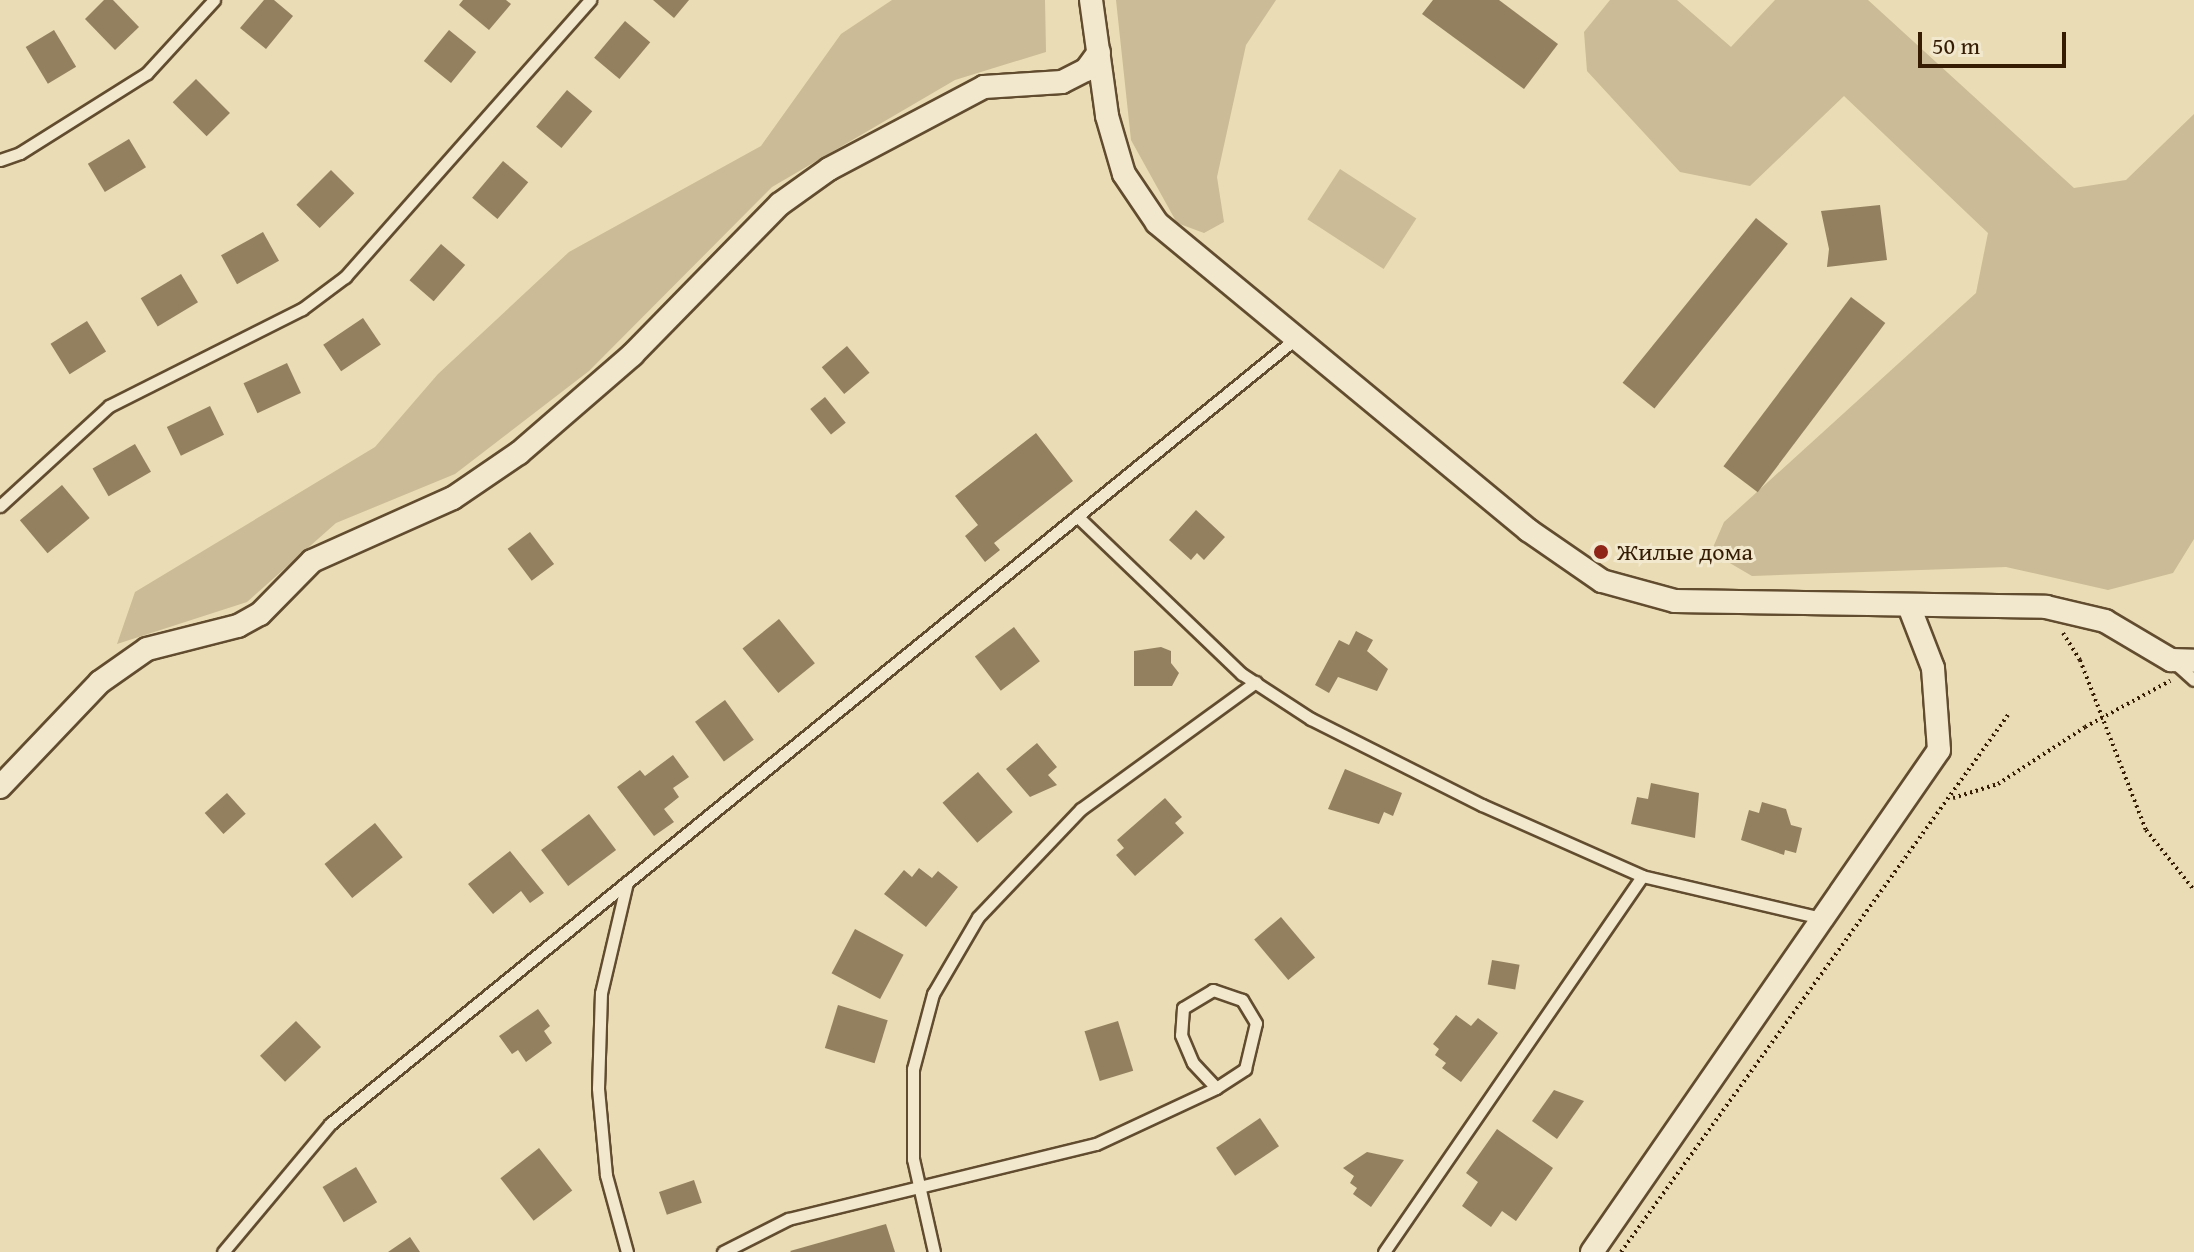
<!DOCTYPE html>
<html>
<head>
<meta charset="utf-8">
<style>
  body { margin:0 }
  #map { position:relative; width:2194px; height:1252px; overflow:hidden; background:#eadcb4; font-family:"Gentium Book Plus",serif }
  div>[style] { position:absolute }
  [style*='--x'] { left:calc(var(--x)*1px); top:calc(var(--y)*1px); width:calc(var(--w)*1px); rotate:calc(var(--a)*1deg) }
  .green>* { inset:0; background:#cbbb96; transform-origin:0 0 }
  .building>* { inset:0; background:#93805f; transform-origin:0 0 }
  .path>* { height:4px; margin-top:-2px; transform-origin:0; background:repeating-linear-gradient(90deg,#351c03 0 2px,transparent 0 6px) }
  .roads { filter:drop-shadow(2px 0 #624c2f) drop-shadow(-2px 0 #624c2f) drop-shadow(0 2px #624c2f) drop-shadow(0 -2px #624c2f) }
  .lane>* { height:11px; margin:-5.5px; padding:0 5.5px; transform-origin:5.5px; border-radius:5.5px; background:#f1e8ce }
  .street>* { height:22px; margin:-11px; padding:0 11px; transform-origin:11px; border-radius:11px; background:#f1e8ce }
  .dots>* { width:22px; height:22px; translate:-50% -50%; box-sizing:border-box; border:4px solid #f1e8ce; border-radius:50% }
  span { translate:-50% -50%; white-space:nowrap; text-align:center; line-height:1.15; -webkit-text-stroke:6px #f1e8ce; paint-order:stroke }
  .poi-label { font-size:24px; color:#351c03 }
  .left { translate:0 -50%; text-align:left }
  .scale { position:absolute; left:1918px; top:32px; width:148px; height:36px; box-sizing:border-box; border:4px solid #351c03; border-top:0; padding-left:10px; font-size:24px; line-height:28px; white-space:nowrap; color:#351c03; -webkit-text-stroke:6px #f1e8ce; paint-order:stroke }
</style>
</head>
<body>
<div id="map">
  <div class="green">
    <i style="clip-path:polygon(892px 0,1045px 0,1046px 52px,955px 80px,772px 187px,589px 371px,455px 474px,336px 523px,247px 602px,117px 644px,135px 592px,375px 447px,438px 374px,569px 252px,761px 146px,841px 34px)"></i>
    <i style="clip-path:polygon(1116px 0,1276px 0,1246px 45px,1217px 177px,1224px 222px,1204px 233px,1177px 223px,1131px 140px)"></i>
    <i style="clip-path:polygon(1610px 0,1677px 0,1731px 47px,1775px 0,1868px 0,2074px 188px,2126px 180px,2194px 114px,2194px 539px,2173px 573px,2108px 590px,2006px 567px,1752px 576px,1711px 552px,1724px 522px,1976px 293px,1988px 233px,1844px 96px,1750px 186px,1680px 172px,1587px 71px,1584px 32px)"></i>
    <i style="left:1340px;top:169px;width:91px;height:60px;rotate:33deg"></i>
  </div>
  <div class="building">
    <i style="clip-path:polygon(104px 0,113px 0,139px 27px,115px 50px,85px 19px)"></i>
    <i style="clip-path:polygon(264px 0,274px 0,293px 16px,266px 49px,240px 28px)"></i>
    <i style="clip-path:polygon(463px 0,506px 0,511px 4px,489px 30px,459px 5px)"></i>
    <i style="clip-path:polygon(653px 0,689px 0,674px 18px)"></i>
    <i style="clip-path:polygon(1433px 0,1499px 0,1558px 44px,1524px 89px,1422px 14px)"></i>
    <i style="left:625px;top:21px;width:33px;height:48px;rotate:40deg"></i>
    <i style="left:54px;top:30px;width:43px;height:33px;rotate:59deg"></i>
    <i style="left:449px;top:30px;width:35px;height:40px;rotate:39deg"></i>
    <i style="left:196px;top:79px;width:48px;height:33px;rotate:45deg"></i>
    <i style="left:567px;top:90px;width:33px;height:48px;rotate:40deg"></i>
    <i style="left:129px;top:139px;width:33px;height:48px;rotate:59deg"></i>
    <i style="left:503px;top:161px;width:33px;height:48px;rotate:40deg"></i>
    <i style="left:331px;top:170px;width:33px;height:49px;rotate:45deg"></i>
    <i style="clip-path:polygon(1880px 205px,1887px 260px,1827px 267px,1829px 249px,1821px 211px)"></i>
    <i style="left:1756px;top:218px;width:41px;height:212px;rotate:39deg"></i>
    <i style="left:263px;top:232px;width:33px;height:48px;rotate:61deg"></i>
    <i style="left:441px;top:244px;width:32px;height:48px;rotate:41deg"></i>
    <i style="left:181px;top:274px;width:33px;height:47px;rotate:59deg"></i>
    <i style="left:1851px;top:297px;width:43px;height:212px;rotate:37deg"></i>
    <i style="left:363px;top:318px;width:32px;height:48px;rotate:56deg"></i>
    <i style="left:87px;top:321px;width:36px;height:43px;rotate:58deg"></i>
    <i style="left:847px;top:346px;width:35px;height:33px;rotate:50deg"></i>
    <i style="left:287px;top:363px;width:33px;height:48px;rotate:65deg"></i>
    <i style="left:825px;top:397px;width:33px;height:19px;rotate:51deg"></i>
    <i style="left:210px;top:406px;width:32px;height:48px;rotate:64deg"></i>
    <i style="clip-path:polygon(1036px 433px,1073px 481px,994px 543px,1000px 550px,985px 562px,965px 536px,978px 525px,955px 496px)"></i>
    <i style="left:135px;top:444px;width:32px;height:49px;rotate:60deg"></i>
    <i style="left:62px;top:485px;width:43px;height:55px;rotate:50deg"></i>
    <i style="clip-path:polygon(1196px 510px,1225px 537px,1204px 560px,1197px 553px,1191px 560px,1169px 540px)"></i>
    <i style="left:530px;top:532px;width:40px;height:28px;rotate:53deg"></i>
    <i style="left:779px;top:619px;width:57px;height:47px;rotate:51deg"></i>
    <i style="left:1014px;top:627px;width:43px;height:49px;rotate:53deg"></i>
    <i style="clip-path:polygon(1356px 631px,1373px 640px,1367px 651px,1388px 669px,1377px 691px,1338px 677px,1329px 693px,1315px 685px,1339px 640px,1349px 645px)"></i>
    <i style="clip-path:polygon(1161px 647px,1171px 651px,1171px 663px,1179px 673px,1172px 686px,1134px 686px,1134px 651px)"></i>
    <i style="left:725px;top:700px;width:49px;height:37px;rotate:54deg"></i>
    <i style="clip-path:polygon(1037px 743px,1057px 767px,1048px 775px,1057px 785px,1030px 797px,1006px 769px)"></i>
    <i style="clip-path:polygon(673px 755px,689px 777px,673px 788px,679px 797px,664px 809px,674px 822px,654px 836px,617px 787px,640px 770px,645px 776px)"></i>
    <i style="clip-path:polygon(1345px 769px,1402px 793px,1393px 816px,1384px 812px,1379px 824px,1328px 809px)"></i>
    <i style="left:978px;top:772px;width:53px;height:47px;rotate:49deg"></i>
    <i style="clip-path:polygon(1651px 783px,1699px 793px,1695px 838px,1631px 824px,1637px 797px,1648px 799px)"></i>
    <i style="left:227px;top:793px;width:28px;height:30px;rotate:48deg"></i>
    <i style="clip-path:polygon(1165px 798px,1182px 817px,1175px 823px,1184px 833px,1135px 876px,1116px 855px,1124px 848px,1117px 840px)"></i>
    <i style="clip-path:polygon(1762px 802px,1786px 809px,1791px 825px,1802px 828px,1796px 853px,1785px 850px,1784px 855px,1741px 840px,1749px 810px,1759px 813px)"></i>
    <i style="left:589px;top:814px;width:45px;height:60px;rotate:53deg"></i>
    <i style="left:375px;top:823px;width:44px;height:65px;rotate:51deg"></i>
    <i style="clip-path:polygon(510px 851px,544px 893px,530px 903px,521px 891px,493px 914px,468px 884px)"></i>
    <i style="clip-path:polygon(919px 868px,932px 878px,938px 871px,958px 887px,926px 927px,884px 894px,904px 870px,912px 877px)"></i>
    <i style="left:1281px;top:917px;width:53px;height:35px;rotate:50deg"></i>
    <i style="left:855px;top:929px;width:55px;height:50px;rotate:28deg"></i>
    <i style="left:1492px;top:960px;width:28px;height:25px;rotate:10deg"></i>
    <i style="left:838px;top:1005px;width:52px;height:45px;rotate:17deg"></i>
    <i style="clip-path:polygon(538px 1009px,550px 1026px,544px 1031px,552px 1043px,526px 1062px,518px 1050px,512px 1054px,499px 1036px)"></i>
    <i style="clip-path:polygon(1456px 1015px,1471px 1026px,1478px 1018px,1498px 1033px,1461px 1082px,1442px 1068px,1446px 1063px,1435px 1055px,1439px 1049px,1433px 1044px)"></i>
    <i style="left:296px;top:1021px;width:36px;height:50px;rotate:46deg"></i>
    <i style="left:1118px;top:1021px;width:52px;height:35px;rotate:73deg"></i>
    <i style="clip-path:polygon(1554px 1090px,1584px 1101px,1557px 1139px,1532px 1121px)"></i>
    <i style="left:1260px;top:1118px;width:34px;height:53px;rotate:56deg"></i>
    <i style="clip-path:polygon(1497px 1129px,1553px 1168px,1516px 1221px,1502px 1211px,1491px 1227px,1462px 1206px,1478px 1182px,1466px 1173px)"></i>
    <i style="left:539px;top:1148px;width:54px;height:49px;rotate:52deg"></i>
    <i style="clip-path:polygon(1367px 1152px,1404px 1160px,1371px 1207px,1353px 1194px,1357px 1188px,1350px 1183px,1354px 1176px,1343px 1168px)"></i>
    <i style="left:356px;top:1167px;width:41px;height:39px;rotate:59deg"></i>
    <i style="left:694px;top:1180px;width:24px;height:37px;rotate:71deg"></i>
    <i style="clip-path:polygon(886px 1224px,895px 1252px,791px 1252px,790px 1251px)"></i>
    <i style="clip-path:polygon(410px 1237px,420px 1252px,388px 1252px)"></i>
  </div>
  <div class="path">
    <i style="--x:2063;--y:633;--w:32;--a:58"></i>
    <i style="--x:2080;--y:660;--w:182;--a:68.8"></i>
    <i style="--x:2146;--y:830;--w:77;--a:51.3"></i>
    <i style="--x:1953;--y:798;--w:47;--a:-17.3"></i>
    <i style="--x:1998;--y:784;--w:104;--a:-33.2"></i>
    <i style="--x:2085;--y:727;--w:97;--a:-28.4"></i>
    <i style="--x:1621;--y:1252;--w:662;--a:-54.22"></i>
  </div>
  <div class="roads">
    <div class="lane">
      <i style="--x:0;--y:160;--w:21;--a:-19"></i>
      <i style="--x:20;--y:153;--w:150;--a:-32.2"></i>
      <i style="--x:147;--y:73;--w:99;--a:-47.5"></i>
      <i style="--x:0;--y:506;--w:148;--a:-42.5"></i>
      <i style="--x:109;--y:406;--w:216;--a:-26.7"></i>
      <i style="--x:302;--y:309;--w:54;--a:-36.7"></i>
      <i style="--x:345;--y:277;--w:370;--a:-48.5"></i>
      <i style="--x:1077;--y:516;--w:228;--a:43.8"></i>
      <i style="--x:1242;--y:674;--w:82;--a:33.1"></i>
      <i style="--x:1311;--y:719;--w:191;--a:26.7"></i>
      <i style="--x:1482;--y:805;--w:175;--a:23.9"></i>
      <i style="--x:2175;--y:663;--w:25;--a:42"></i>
      <i style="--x:223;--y:1252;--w:167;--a:-50.1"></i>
      <i style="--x:330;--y:1124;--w:1245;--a:-39.13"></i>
      <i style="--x:627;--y:1252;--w:80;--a:-105.3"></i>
      <i style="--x:606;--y:1175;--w:87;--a:-95.3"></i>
      <i style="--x:598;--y:1088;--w:95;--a:-88.2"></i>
      <i style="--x:601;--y:993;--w:114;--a:-76.8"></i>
      <i style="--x:723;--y:1252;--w:73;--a:-26.9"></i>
      <i style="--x:788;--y:1219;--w:317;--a:-13.7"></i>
      <i style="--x:1096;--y:1144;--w:132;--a:-25"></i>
      <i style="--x:1216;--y:1088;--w:35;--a:-33"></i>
      <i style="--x:1245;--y:1069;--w:47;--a:-76.6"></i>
      <i style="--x:1256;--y:1023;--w:27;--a:-121"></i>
      <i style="--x:1242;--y:1000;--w:31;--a:-161"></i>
      <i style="--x:1213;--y:990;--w:35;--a:149"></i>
      <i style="--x:1183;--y:1008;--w:27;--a:94"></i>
      <i style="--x:1181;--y:1035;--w:30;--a:67"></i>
      <i style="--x:1193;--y:1063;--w:34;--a:47"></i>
      <i style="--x:934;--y:1252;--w:95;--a:-102.7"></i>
      <i style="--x:913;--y:1159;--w:90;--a:-90"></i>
      <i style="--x:913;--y:1069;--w:78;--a:-75.1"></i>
      <i style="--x:933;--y:994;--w:89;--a:-59.7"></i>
      <i style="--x:978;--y:917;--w:149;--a:-46.4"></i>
      <i style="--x:1081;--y:809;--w:216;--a:-36"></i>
      <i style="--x:1384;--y:1252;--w:456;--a:-55.5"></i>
      <i style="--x:1642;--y:876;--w:188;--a:13.2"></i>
    </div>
    <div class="street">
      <i style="--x:1091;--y:0;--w:117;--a:82.1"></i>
      <i style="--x:1107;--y:116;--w:60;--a:73.7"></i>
      <i style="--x:1124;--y:174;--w:59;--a:56"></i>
      <i style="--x:1157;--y:223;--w:482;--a:39.6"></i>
      <i style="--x:1528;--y:530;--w:90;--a:34.6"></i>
      <i style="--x:1602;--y:581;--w:76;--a:15.3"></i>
      <i style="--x:1675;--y:601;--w:371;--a:0.9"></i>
      <i style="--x:2046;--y:607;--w:61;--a:13.3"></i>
      <i style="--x:2105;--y:621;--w:77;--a:30.6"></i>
      <i style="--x:2171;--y:660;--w:23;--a:2"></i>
      <i style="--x:0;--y:787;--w:145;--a:-46.4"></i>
      <i style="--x:100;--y:682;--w:57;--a:-35.1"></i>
      <i style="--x:147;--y:649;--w:94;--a:-14.2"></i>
      <i style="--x:238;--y:626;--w:25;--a:-29"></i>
      <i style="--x:260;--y:614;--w:74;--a:-45.5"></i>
      <i style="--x:312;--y:561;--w:154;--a:-24.1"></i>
      <i style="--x:453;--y:498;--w:80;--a:-34.3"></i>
      <i style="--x:519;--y:453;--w:150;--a:-40.9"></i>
      <i style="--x:632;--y:355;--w:211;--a:-45.6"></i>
      <i style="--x:780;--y:204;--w:60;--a:-35.5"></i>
      <i style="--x:829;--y:169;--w:175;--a:-27.9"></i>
      <i style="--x:984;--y:87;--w:78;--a:-3.7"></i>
      <i style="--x:1062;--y:82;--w:27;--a:-27"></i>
      <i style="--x:1086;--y:70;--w:22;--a:-54"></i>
      <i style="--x:1592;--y:1252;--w:610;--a:-55.35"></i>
      <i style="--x:1939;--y:750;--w:82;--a:-94.2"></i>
      <i style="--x:1933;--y:668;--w:66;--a:-111.2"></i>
    </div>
  </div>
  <div class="dots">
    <i style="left:1601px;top:552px;background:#8f2418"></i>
  </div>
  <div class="poi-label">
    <span class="left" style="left:1617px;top:552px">Жилые дома</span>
  </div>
  <div class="scale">50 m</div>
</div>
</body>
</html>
